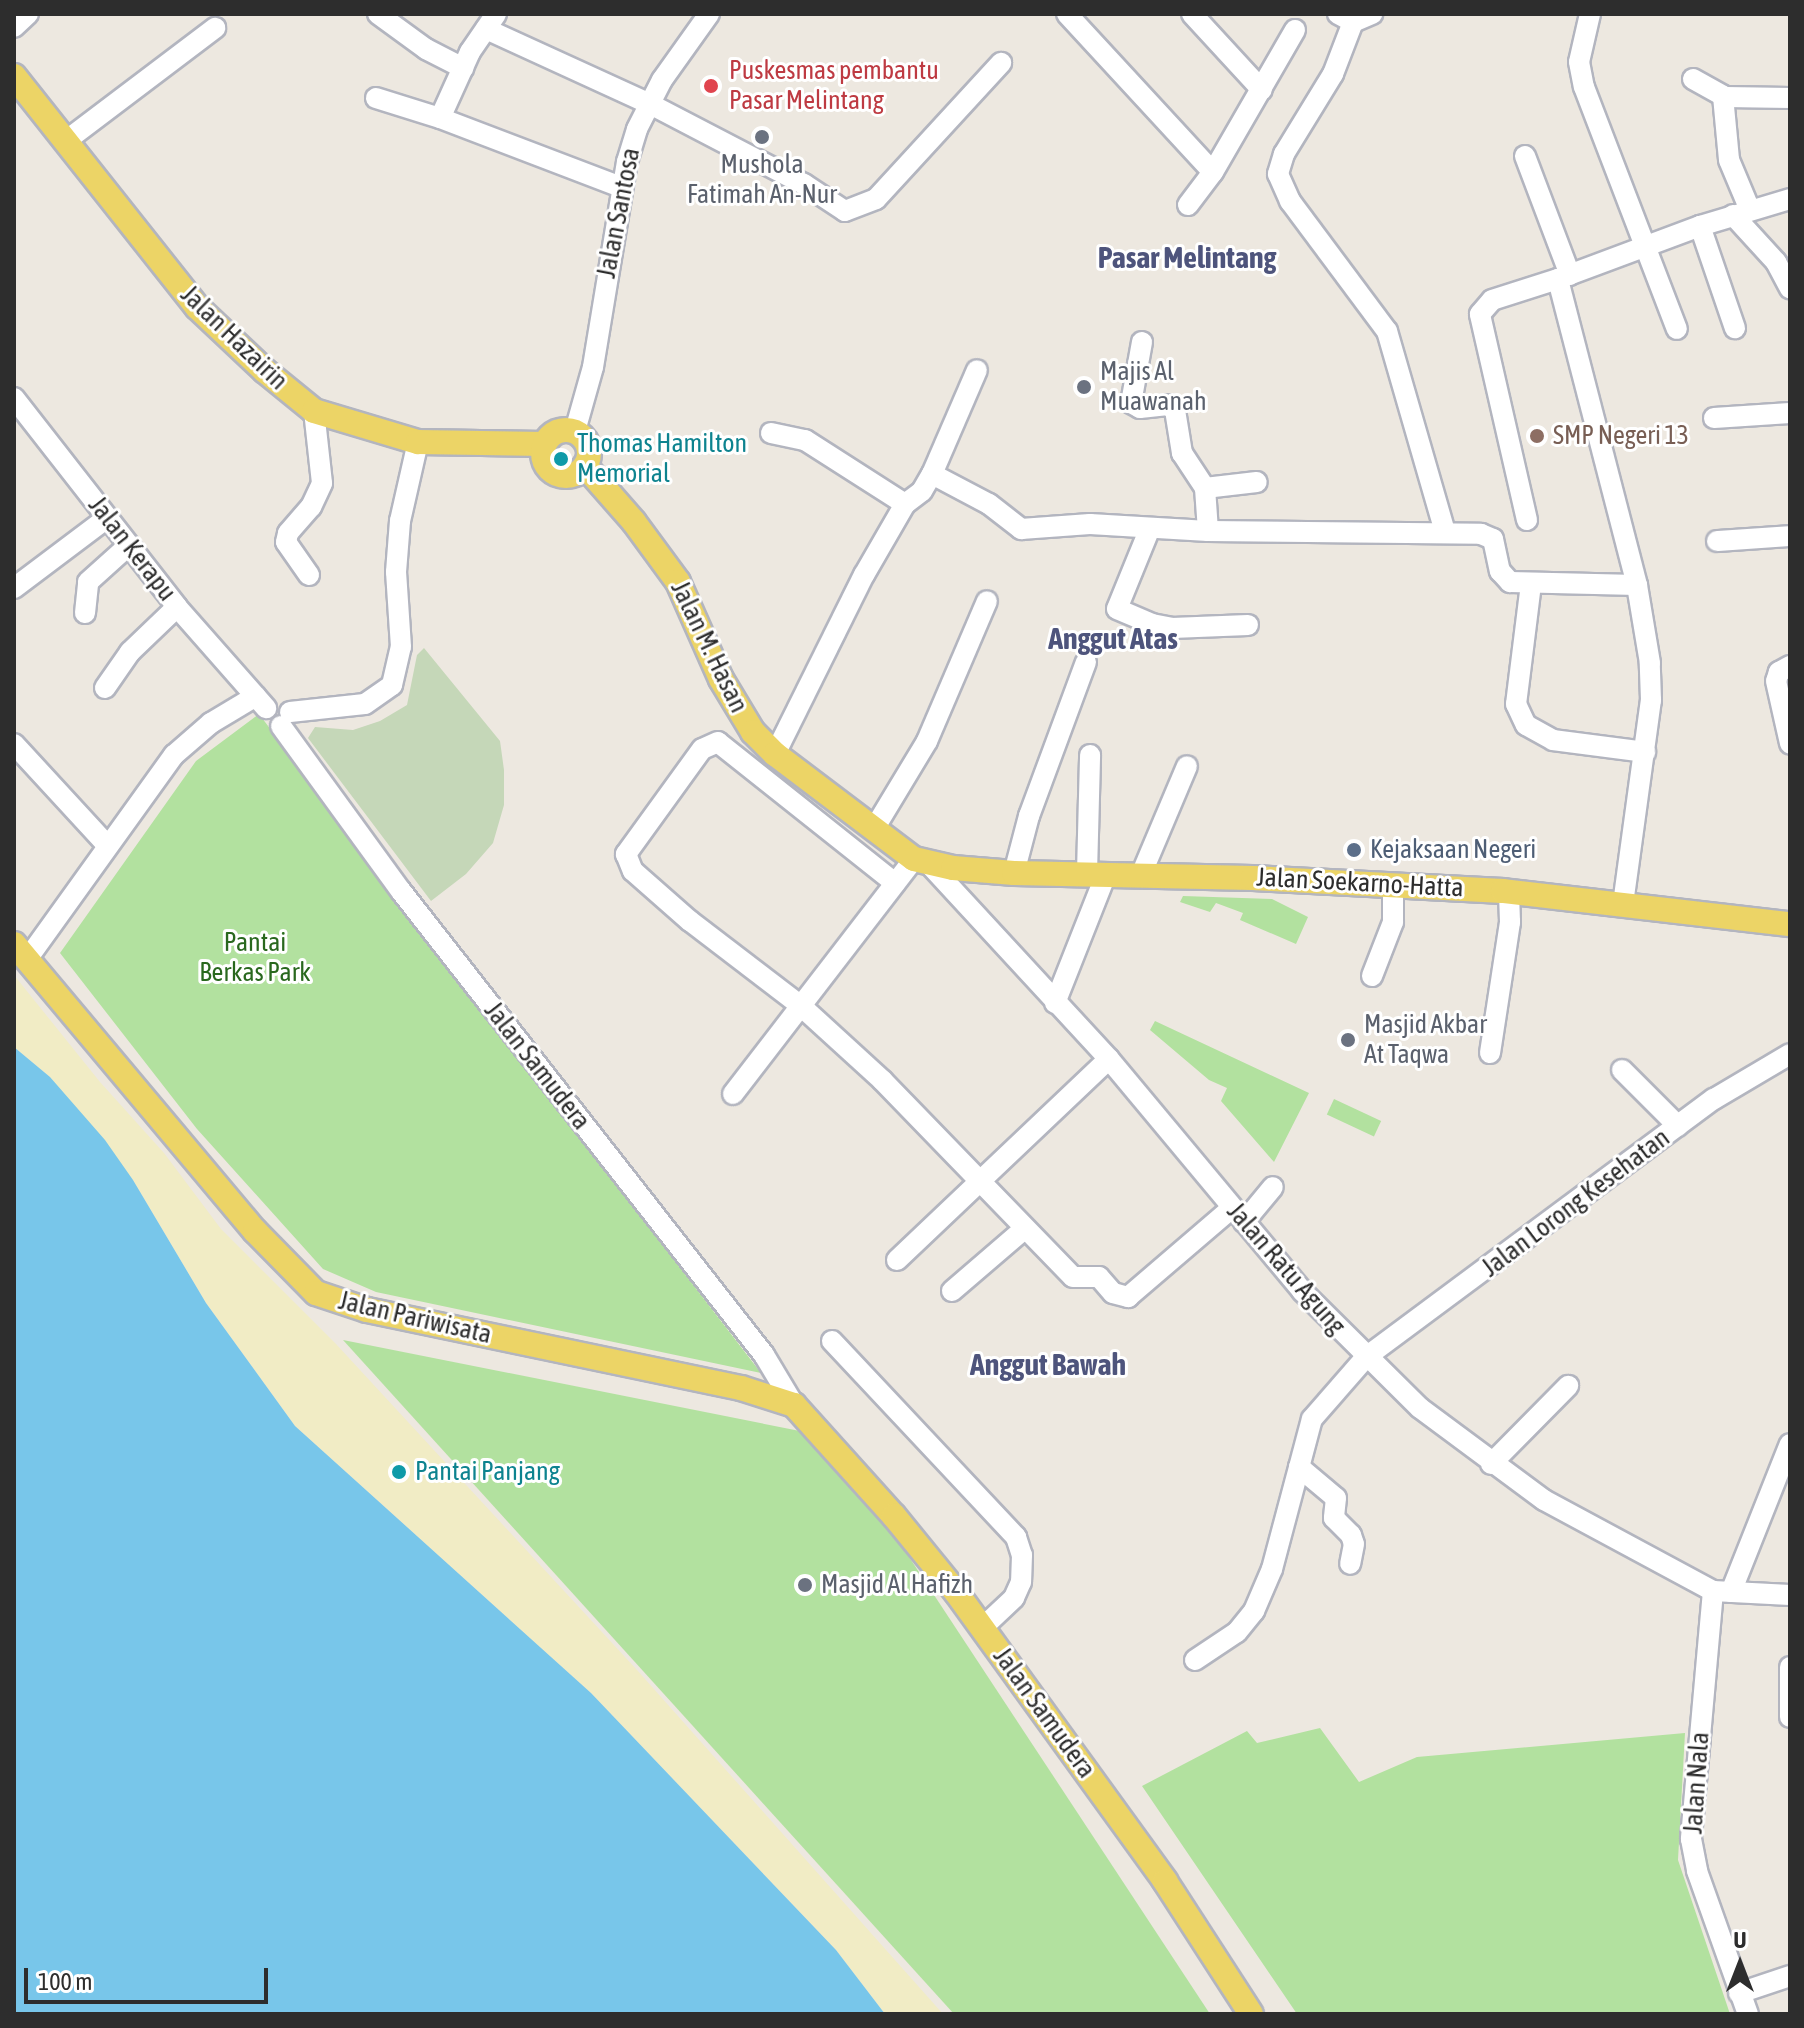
<!DOCTYPE html>
<html>
<head>
<meta charset="utf-8">
<style>
  body { margin:0 }
  #map { position:relative; width:1804px; height:2028px; overflow:hidden; background:#ede8e0; font-family:"Asap Condensed",sans-serif }
  div>[style] { position:absolute }
  [style*='--x'] { left:calc(var(--x)*1px); top:calc(var(--y)*1px); width:calc(var(--w)*1px); rotate:calc(var(--a)*1deg) }
  .green>* { inset:0; background:#b2e19f; transform-origin:0 0 }
  .sand>* { inset:0; background:#f1ecc5 }
  .cemetery>* { inset:0; background:#c5d7b8 }
  .water>* { inset:0; background:#78c6ea }
  .roads { filter:drop-shadow(2px 0 #b3b5bf) drop-shadow(-2px 0 #b3b5bf) drop-shadow(0 2px #b3b5bf) drop-shadow(0 -2px #b3b5bf) }
  .minor>* { height:20px; margin:-10px; padding:0 10px; transform-origin:10px; border-radius:10px; background:#fff }
  .major>* { height:24px; margin:-12px; padding:0 12px; transform-origin:12px; border-radius:12px; background:#ecd466 }
  .major>.ring { margin:-12px; padding:0; box-sizing:content-box; background:none; border:24px solid #ecd466; border-radius:50% }
  .dots>* { width:22px; height:22px; translate:-50% -50%; box-sizing:border-box; border:4px solid #fff; border-radius:50% }
  span { translate:-50% -50%; white-space:nowrap; text-align:center; line-height:1.15; -webkit-text-stroke:6px #fff; paint-order:stroke }
  .health-label { font-size:26px; color:#be3a42 }
  .left { translate:0 -50%; text-align:left }
  .worship-label { font-size:26px; color:#5b616d }
  .street-label { font-size:26px; color:#2d2d2d }
  .education-label { font-size:26px; color:#785e54 }
  .culture-label { font-size:26px; color:#0d838f }
  .service-label { font-size:26px; color:#4e5e75 }
  .park-label { font-size:26px; color:#29681e }
  .quarter-label { font-size:30px; color:#4e547c; font-weight:700 }
  .frame { position:absolute; inset:0; border:16px solid #2d2d2d; pointer-events:none }
  .north { position:absolute; left:1700px; top:1924px; width:80px; height:80px; -webkit-text-stroke:6px #fff; paint-order:stroke; rotate:0deg; font-size:22px; font-weight:700; line-height:32px; text-align:center; color:#2d2d2d }
  .north::after { content:''; display:block; margin:auto; width:28px; height:36px; background:#2d2d2d; clip-path:polygon(50% 0,100% 100%,50% 72%,0 100%) }
  .scale { position:absolute; left:24px; top:1968px; width:244px; height:36px; box-sizing:border-box; border:4px solid #2d2d2d; border-top:0; padding-left:10px; font-size:24px; line-height:28px; white-space:nowrap; color:#2d2d2d; -webkit-text-stroke:6px #fff; paint-order:stroke }
</style>
</head>
<body>
<div id="map">
  <div class="green">
    <i style="clip-path:polygon(259px 714px,523px 1064px,761px 1373px,376px 1292px,323px 1269px,197px 1129px,60px 953px,196px 761px)"></i>
    <i style="clip-path:polygon(1183px 896px,1272px 899px,1308px 917px,1296px 944px,1240px 920px,1243px 913px,1216px 903px,1210px 912px,1180px 902px)"></i>
    <i style="clip-path:polygon(1155px 1021px,1309px 1093px,1274px 1162px,1221px 1101px,1227px 1088px,1209px 1080px,1150px 1030px)"></i>
    <i style="left:1334px;top:1099px;width:52px;height:17px;rotate:25deg"></i>
    <i style="clip-path:polygon(343px 1340px,830px 1437px,1210px 2014px,954px 2014px)"></i>
    <i style="clip-path:polygon(1320px 1728px,1359px 1782px,1417px 1757px,1685px 1733px,1678px 1860px,1730px 2014px,1297px 2014px,1142px 1786px,1247px 1731px,1257px 1743px)"></i>
  </div>
  <div class="sand">
    <i style="clip-path:polygon(14px 975px,100px 1082px,164px 1153px,221px 1229px,336px 1344px,637px 1670px,943px 2014px,885px 2014px,836px 1950px,591px 1693px,295px 1426px,206px 1303px,133px 1180px,50px 1077px,14px 1047px)"></i>
  </div>
  <div class="cemetery">
    <i style="clip-path:polygon(424px 648px,500px 741px,504px 770px,504px 805px,493px 843px,466px 874px,431px 901px,308px 738px,315px 727px,353px 730px,380px 721px,407px 705px,417px 655px)"></i>
  </div>
  <div class="water">
    <i style="clip-path:polygon(14px 1047px,50px 1077px,105px 1140px,133px 1180px,206px 1303px,295px 1426px,591px 1693px,836px 1950px,885px 2014px,14px 2014px)"></i>
  </div>
  <div class="roads">
    <div class="minor">
      <i style="--x:378;--y:14;--w:59;--a:36.1"></i>
      <i style="--x:426;--y:49;--w:42;--a:27.2"></i>
      <i style="--x:496;--y:14;--w:46;--a:124.4"></i>
      <i style="--x:470;--y:52;--w:72;--a:114.4"></i>
      <i style="--x:440;--y:118;--w:194;--a:20.9"></i>
      <i style="--x:1067;--y:14;--w:215;--a:47.3"></i>
      <i style="--x:1213;--y:172;--w:164;--a:-60"></i>
      <i style="--x:1192;--y:14;--w:103;--a:47.4"></i>
      <i style="--x:1338;--y:14;--w:17;--a:28"></i>
      <i style="--x:1353;--y:22;--w:21;--a:-23"></i>
      <i style="--x:1590;--y:14;--w:49;--a:102.9"></i>
      <i style="--x:1579;--y:62;--w:25;--a:79"></i>
      <i style="--x:1584;--y:87;--w:259;--a:69"></i>
      <i style="--x:1353;--y:22;--w:56;--a:111"></i>
      <i style="--x:1333;--y:74;--w:94;--a:121.5"></i>
      <i style="--x:1284;--y:154;--w:21;--a:107"></i>
      <i style="--x:1278;--y:174;--w:30;--a:66"></i>
      <i style="--x:1290;--y:201;--w:162;--a:53.3"></i>
      <i style="--x:1387;--y:331;--w:209;--a:73.9"></i>
      <i style="--x:14;--y:27;--w:19;--a:-43"></i>
      <i style="--x:486;--y:29;--w:180;--a:24.6"></i>
      <i style="--x:650;--y:104;--w:174;--a:27.5"></i>
      <i style="--x:804;--y:184;--w:49;--a:33.4"></i>
      <i style="--x:845;--y:211;--w:33;--a:-21"></i>
      <i style="--x:876;--y:199;--w:185;--a:-47.4"></i>
      <i style="--x:1693;--y:79;--w:37;--a:29"></i>
      <i style="--x:1725;--y:97;--w:65;--a:0.9"></i>
      <i style="--x:1723;--y:96;--w:64;--a:84.6"></i>
      <i style="--x:1729;--y:160;--w:54;--a:67.2"></i>
      <i style="--x:376;--y:98;--w:67;--a:17.4"></i>
      <i style="--x:67;--y:140;--w:186;--a:-37.1"></i>
      <i style="--x:1525;--y:156;--w:127;--a:69.3"></i>
      <i style="--x:1188;--y:205;--w:41;--a:-52.9"></i>
      <i style="--x:1733;--y:215;--w:64;--a:47.5"></i>
      <i style="--x:1776;--y:262;--w:30;--a:62"></i>
      <i style="--x:1700;--y:226;--w:108;--a:71.1"></i>
      <i style="--x:1142;--y:342;--w:62;--a:100.2"></i>
      <i style="--x:1131;--y:403;--w:10;--a:29"></i>
      <i style="--x:1140;--y:408;--w:28;--a:-6"></i>
      <i style="--x:1168;--y:405;--w:9;--a:36"></i>
      <i style="--x:1175;--y:410;--w:44;--a:80.8"></i>
      <i style="--x:1182;--y:453;--w:42;--a:56.7"></i>
      <i style="--x:1205;--y:488;--w:43;--a:86"></i>
      <i style="--x:14;--y:398;--w:265;--a:52"></i>
      <i style="--x:177;--y:607;--w:135;--a:48.6"></i>
      <i style="--x:1714;--y:418;--w:76;--a:-3.8"></i>
      <i style="--x:575;--y:431;--w:66;--a:-74.3"></i>
      <i style="--x:593;--y:367;--w:208;--a:-80.6"></i>
      <i style="--x:627;--y:162;--w:34;--a:-73"></i>
      <i style="--x:637;--y:129;--w:55;--a:-63"></i>
      <i style="--x:662;--y:80;--w:81;--a:-54.5"></i>
      <i style="--x:771;--y:433;--w:35;--a:12"></i>
      <i style="--x:805;--y:440;--w:119;--a:32.6"></i>
      <i style="--x:932;--y:474;--w:113;--a:-66.6"></i>
      <i style="--x:1205;--y:488;--w:52;--a:-6.6"></i>
      <i style="--x:1527;--y:520;--w:211;--a:-102.9"></i>
      <i style="--x:1480;--y:314;--w:18;--a:-49"></i>
      <i style="--x:1492;--y:300;--w:69;--a:-17.7"></i>
      <i style="--x:1150;--y:528;--w:87;--a:112.2"></i>
      <i style="--x:1117;--y:609;--w:38;--a:23"></i>
      <i style="--x:1152;--y:624;--w:20;--a:11"></i>
      <i style="--x:1172;--y:628;--w:76;--a:-2.3"></i>
      <i style="--x:1717;--y:541;--w:73;--a:-3.9"></i>
      <i style="--x:309;--y:575;--w:40;--a:-124.9"></i>
      <i style="--x:286;--y:542;--w:9;--a:-77"></i>
      <i style="--x:288;--y:533;--w:35;--a:-49"></i>
      <i style="--x:311;--y:507;--w:26;--a:-65"></i>
      <i style="--x:322;--y:483;--w:72;--a:-96.3"></i>
      <i style="--x:1531;--y:584;--w:121;--a:97.1"></i>
      <i style="--x:1516;--y:704;--w:23;--a:65"></i>
      <i style="--x:1526;--y:725;--w:31;--a:29"></i>
      <i style="--x:1553;--y:740;--w:93;--a:7.4"></i>
      <i style="--x:14;--y:588;--w:116;--a:-37"></i>
      <i style="--x:85;--y:613;--w:31;--a:-84"></i>
      <i style="--x:88;--y:582;--w:54;--a:-42"></i>
      <i style="--x:1790;--y:666;--w:13;--a:151"></i>
      <i style="--x:1779;--y:672;--w:9;--a:108"></i>
      <i style="--x:1776;--y:681;--w:64;--a:77.3"></i>
      <i style="--x:105;--y:688;--w:44;--a:-55.2"></i>
      <i style="--x:130;--y:652;--w:65;--a:-43.8"></i>
      <i style="--x:290;--y:712;--w:75;--a:-6.1"></i>
      <i style="--x:365;--y:704;--w:33;--a:-35"></i>
      <i style="--x:392;--y:685;--w:39;--a:-77"></i>
      <i style="--x:401;--y:647;--w:75;--a:-93.8"></i>
      <i style="--x:396;--y:572;--w:51;--a:-85.5"></i>
      <i style="--x:400;--y:521;--w:81;--a:-77.2"></i>
      <i style="--x:281;--y:726;--w:204;--a:54"></i>
      <i style="--x:401;--y:891;--w:589;--a:51.96"></i>
      <i style="--x:764;--y:1355;--w:58;--a:59"></i>
      <i style="--x:14;--y:744;--w:137;--a:47.4"></i>
      <i style="--x:775;--y:754;--w:200;--a:-63.6"></i>
      <i style="--x:864;--y:575;--w:82;--a:-60"></i>
      <i style="--x:905;--y:504;--w:21;--a:-37"></i>
      <i style="--x:922;--y:491;--w:20;--a:-60"></i>
      <i style="--x:932;--y:474;--w:64;--a:27.8"></i>
      <i style="--x:989;--y:504;--w:41;--a:38"></i>
      <i style="--x:1021;--y:529;--w:69;--a:-4.1"></i>
      <i style="--x:1090;--y:524;--w:118;--a:3.4"></i>
      <i style="--x:1208;--y:531;--w:273;--a:0.6"></i>
      <i style="--x:1481;--y:534;--w:13;--a:23"></i>
      <i style="--x:1493;--y:539;--w:33;--a:78"></i>
      <i style="--x:1500;--y:571;--w:15;--a:48"></i>
      <i style="--x:1510;--y:582;--w:127;--a:1.4"></i>
      <i style="--x:874;--y:829;--w:103;--a:-58.9"></i>
      <i style="--x:927;--y:741;--w:152;--a:-66.8"></i>
      <i style="--x:930;--y:865;--w:264;--a:47.3"></i>
      <i style="--x:1109;--y:1059;--w:302;--a:50.2"></i>
      <i style="--x:1302;--y:1291;--w:166;--a:44.8"></i>
      <i style="--x:1420;--y:1408;--w:154;--a:36.6"></i>
      <i style="--x:1544;--y:1500;--w:192;--a:28.3"></i>
      <i style="--x:1713;--y:1591;--w:77;--a:3"></i>
      <i style="--x:1014;--y:873;--w:59;--a:-75.3"></i>
      <i style="--x:1029;--y:816;--w:164;--a:-69.7"></i>
      <i style="--x:1087;--y:873;--w:118;--a:-88.5"></i>
      <i style="--x:1141;--y:875;--w:118;--a:-67.1"></i>
      <i style="--x:895;--y:883;--w:226;--a:-141.5"></i>
      <i style="--x:718;--y:742;--w:17;--a:156"></i>
      <i style="--x:702;--y:749;--w:130;--a:125.9"></i>
      <i style="--x:626;--y:854;--w:18;--a:68"></i>
      <i style="--x:633;--y:871;--w:76;--a:41.3"></i>
      <i style="--x:690;--y:921;--w:140;--a:37.4"></i>
      <i style="--x:801;--y:1006;--w:110;--a:42.4"></i>
      <i style="--x:882;--y:1080;--w:274;--a:45.9"></i>
      <i style="--x:1073;--y:1277;--w:26;--a:0"></i>
      <i style="--x:1099;--y:1277;--w:21;--a:49"></i>
      <i style="--x:1113;--y:1293;--w:16;--a:15"></i>
      <i style="--x:1128;--y:1297;--w:137;--a:-40.6"></i>
      <i style="--x:1623;--y:904;--w:206;--a:-82.2"></i>
      <i style="--x:1651;--y:700;--w:37;--a:-92"></i>
      <i style="--x:1650;--y:663;--w:79;--a:-99.5"></i>
      <i style="--x:1637;--y:585;--w:316;--a:-104.5"></i>
      <i style="--x:1558;--y:279;--w:152;--a:-20.5"></i>
      <i style="--x:1700;--y:226;--w:94;--a:-16.7"></i>
      <i style="--x:28;--y:958;--w:250;--a:-54.3"></i>
      <i style="--x:174;--y:755;--w:49;--a:-40.9"></i>
      <i style="--x:211;--y:723;--w:52;--a:-31"></i>
      <i style="--x:1372;--y:976;--w:58;--a:-68.7"></i>
      <i style="--x:1393;--y:922;--w:37;--a:-90"></i>
      <i style="--x:1055;--y:1003;--w:139;--a:-68.4"></i>
      <i style="--x:1490;--y:1053;--w:133;--a:-81.3"></i>
      <i style="--x:1510;--y:922;--w:30;--a:-92"></i>
      <i style="--x:1622;--y:1070;--w:79;--a:45"></i>
      <i style="--x:733;--y:1094;--w:297;--a:-52.4"></i>
      <i style="--x:1244;--y:1222;--w:45;--a:-50.4"></i>
      <i style="--x:897;--y:1260;--w:292;--a:-43.5"></i>
      <i style="--x:952;--y:1291;--w:95;--a:-40.7"></i>
      <i style="--x:832;--y:1341;--w:269;--a:46.8"></i>
      <i style="--x:1016;--y:1537;--w:19;--a:72"></i>
      <i style="--x:1022;--y:1555;--w:27;--a:92"></i>
      <i style="--x:1021;--y:1582;--w:17;--a:114"></i>
      <i style="--x:1014;--y:1598;--w:44;--a:136.8"></i>
      <i style="--x:1491;--y:1464;--w:110;--a:-45.4"></i>
      <i style="--x:1299;--y:1467;--w:48;--a:40"></i>
      <i style="--x:1336;--y:1498;--w:20;--a:96"></i>
      <i style="--x:1334;--y:1518;--w:24;--a:45"></i>
      <i style="--x:1351;--y:1535;--w:9;--a:72"></i>
      <i style="--x:1354;--y:1544;--w:20;--a:101"></i>
      <i style="--x:1713;--y:1591;--w:249;--a:95.1"></i>
      <i style="--x:1691;--y:1839;--w:33;--a:79"></i>
      <i style="--x:1697;--y:1871;--w:152;--a:70.4"></i>
      <i style="--x:1731;--y:1592;--w:159;--a:-68.3"></i>
      <i style="--x:1195;--y:1660;--w:50;--a:-33.7"></i>
      <i style="--x:1237;--y:1632;--w:27;--a:-51"></i>
      <i style="--x:1254;--y:1611;--w:46;--a:-66.8"></i>
      <i style="--x:1272;--y:1569;--w:155;--a:-75.1"></i>
      <i style="--x:1312;--y:1419;--w:82;--a:-48.9"></i>
      <i style="--x:1366;--y:1357;--w:433;--a:-36.6"></i>
      <i style="--x:1714;--y:1099;--w:88;--a:-30.6"></i>
      <i style="--x:1790;--y:1667;--w:50;--a:90"></i>
      <i style="--x:1739;--y:1993;--w:54;--a:-18.4"></i>
    </div>
    <div class="major">
      <i style="--x:14;--y:76;--w:295;--a:51.6"></i>
      <i style="--x:197;--y:307;--w:93;--a:43.3"></i>
      <i style="--x:265;--y:371;--w:63;--a:39.2"></i>
      <i style="--x:314;--y:411;--w:109;--a:16.6"></i>
      <i style="--x:418;--y:442;--w:126;--a:0.9"></i>
      <i class="ring" style="left:543px;top:430px;width:22px;height:22px"></i>
      <i style="--x:585;--y:466;--w:74;--a:48.8"></i>
      <i style="--x:634;--y:522;--w:74;--a:53.7"></i>
      <i style="--x:678;--y:582;--w:106;--a:66.1"></i>
      <i style="--x:721;--y:679;--w:62;--a:58.9"></i>
      <i style="--x:753;--y:732;--w:31;--a:45"></i>
      <i style="--x:775;--y:754;--w:174;--a:37.1"></i>
      <i style="--x:914;--y:859;--w:40;--a:13"></i>
      <i style="--x:953;--y:868;--w:61;--a:4.7"></i>
      <i style="--x:1014;--y:873;--w:239;--a:1.2"></i>
      <i style="--x:1253;--y:878;--w:250;--a:3"></i>
      <i style="--x:1503;--y:891;--w:289;--a:6.6"></i>
      <i style="--x:14;--y:944;--w:375;--a:50"></i>
      <i style="--x:255;--y:1231;--w:87;--a:45.5"></i>
      <i style="--x:316;--y:1293;--w:54;--a:18.4"></i>
      <i style="--x:367;--y:1310;--w:382;--a:11.8"></i>
      <i style="--x:741;--y:1388;--w:56;--a:17.8"></i>
      <i style="--x:794;--y:1405;--w:149;--a:48"></i>
      <i style="--x:894;--y:1516;--w:98;--a:50.8"></i>
      <i style="--x:956;--y:1592;--w:357;--a:54.1"></i>
      <i style="--x:1165;--y:1881;--w:158;--a:57.1"></i>
    </div>
  </div>
  <div class="dots">
    <i style="left:711px;top:86px;background:#e0444e"></i>
    <i style="left:762px;top:137px;background:#6b7280"></i>
    <i style="left:1084px;top:387px;background:#6b7280"></i>
    <i style="left:1537px;top:436px;background:#8d6e63"></i>
    <i style="left:561px;top:459px;background:#0f9aa8"></i>
    <i style="left:1354px;top:850px;background:#5c6f8a"></i>
    <i style="left:1348px;top:1040px;background:#6b7280"></i>
    <i style="left:399px;top:1472px;background:#0f9aa8"></i>
    <i style="left:805px;top:1585px;background:#6b7280"></i>
  </div>
  <div class="health-label">
    <span class="left" style="left:729px;top:86px">Puskesmas pembantu<br>Pasar Melintang</span>
  </div>
  <div class="worship-label">
    <span style="left:762px;top:180px">Mushola<br>Fatimah An-Nur</span>
    <span class="left" style="left:1100px;top:387px">Majis Al<br>Muawanah</span>
    <span class="left" style="left:1364px;top:1040px">Masjid Akbar<br>At Taqwa</span>
    <span class="left" style="left:821px;top:1585px">Masjid Al Hafizh</span>
  </div>
  <div class="street-label">
    <span style="left:619px;top:213px;rotate:-79deg">Jalan Santosa</span>
    <span style="left:234px;top:338px;rotate:44deg">Jalan Hazairin</span>
    <span style="left:132px;top:549px;rotate:52deg">Jalan Kerapu</span>
    <span style="left:709px;top:647px;rotate:64deg">Jalan M. Hasan</span>
    <span style="left:1360px;top:883px;rotate:3deg">Jalan Soekarno-Hatta</span>
    <span style="left:537px;top:1066px;rotate:52deg">Jalan Samudera</span>
    <span style="left:1576px;top:1203px;rotate:-37deg">Jalan Lorong Kesehatan</span>
    <span style="left:1286px;top:1269px;rotate:49deg">Jalan Ratu Agung</span>
    <span style="left:415px;top:1318px;rotate:13deg">Jalan Pariwisata</span>
    <span style="left:1044px;top:1713px;rotate:54deg">Jalan Samudera</span>
    <span style="left:1697px;top:1783px;rotate:-86deg">Jalan Nala</span>
  </div>
  <div class="education-label">
    <span class="left" style="left:1553px;top:436px">SMP Negeri 13</span>
  </div>
  <div class="culture-label">
    <span class="left" style="left:577px;top:459px">Thomas Hamilton<br>Memorial</span>
    <span class="left" style="left:415px;top:1472px">Pantai Panjang</span>
  </div>
  <div class="service-label">
    <span class="left" style="left:1370px;top:850px">Kejaksaan Negeri</span>
  </div>
  <div class="park-label">
    <span style="left:255px;top:958px">Pantai<br>Berkas Park</span>
  </div>
  <div class="quarter-label">
    <span style="left:1187px;top:257px">Pasar Melintang</span>
    <span style="left:1113px;top:638px">Anggut Atas</span>
    <span style="left:1048px;top:1364px">Anggut Bawah</span>
  </div>
  <div class="frame"></div>
  <div class="north">U</div>
  <div class="scale">100 m</div>
</div>
</body>
</html>
